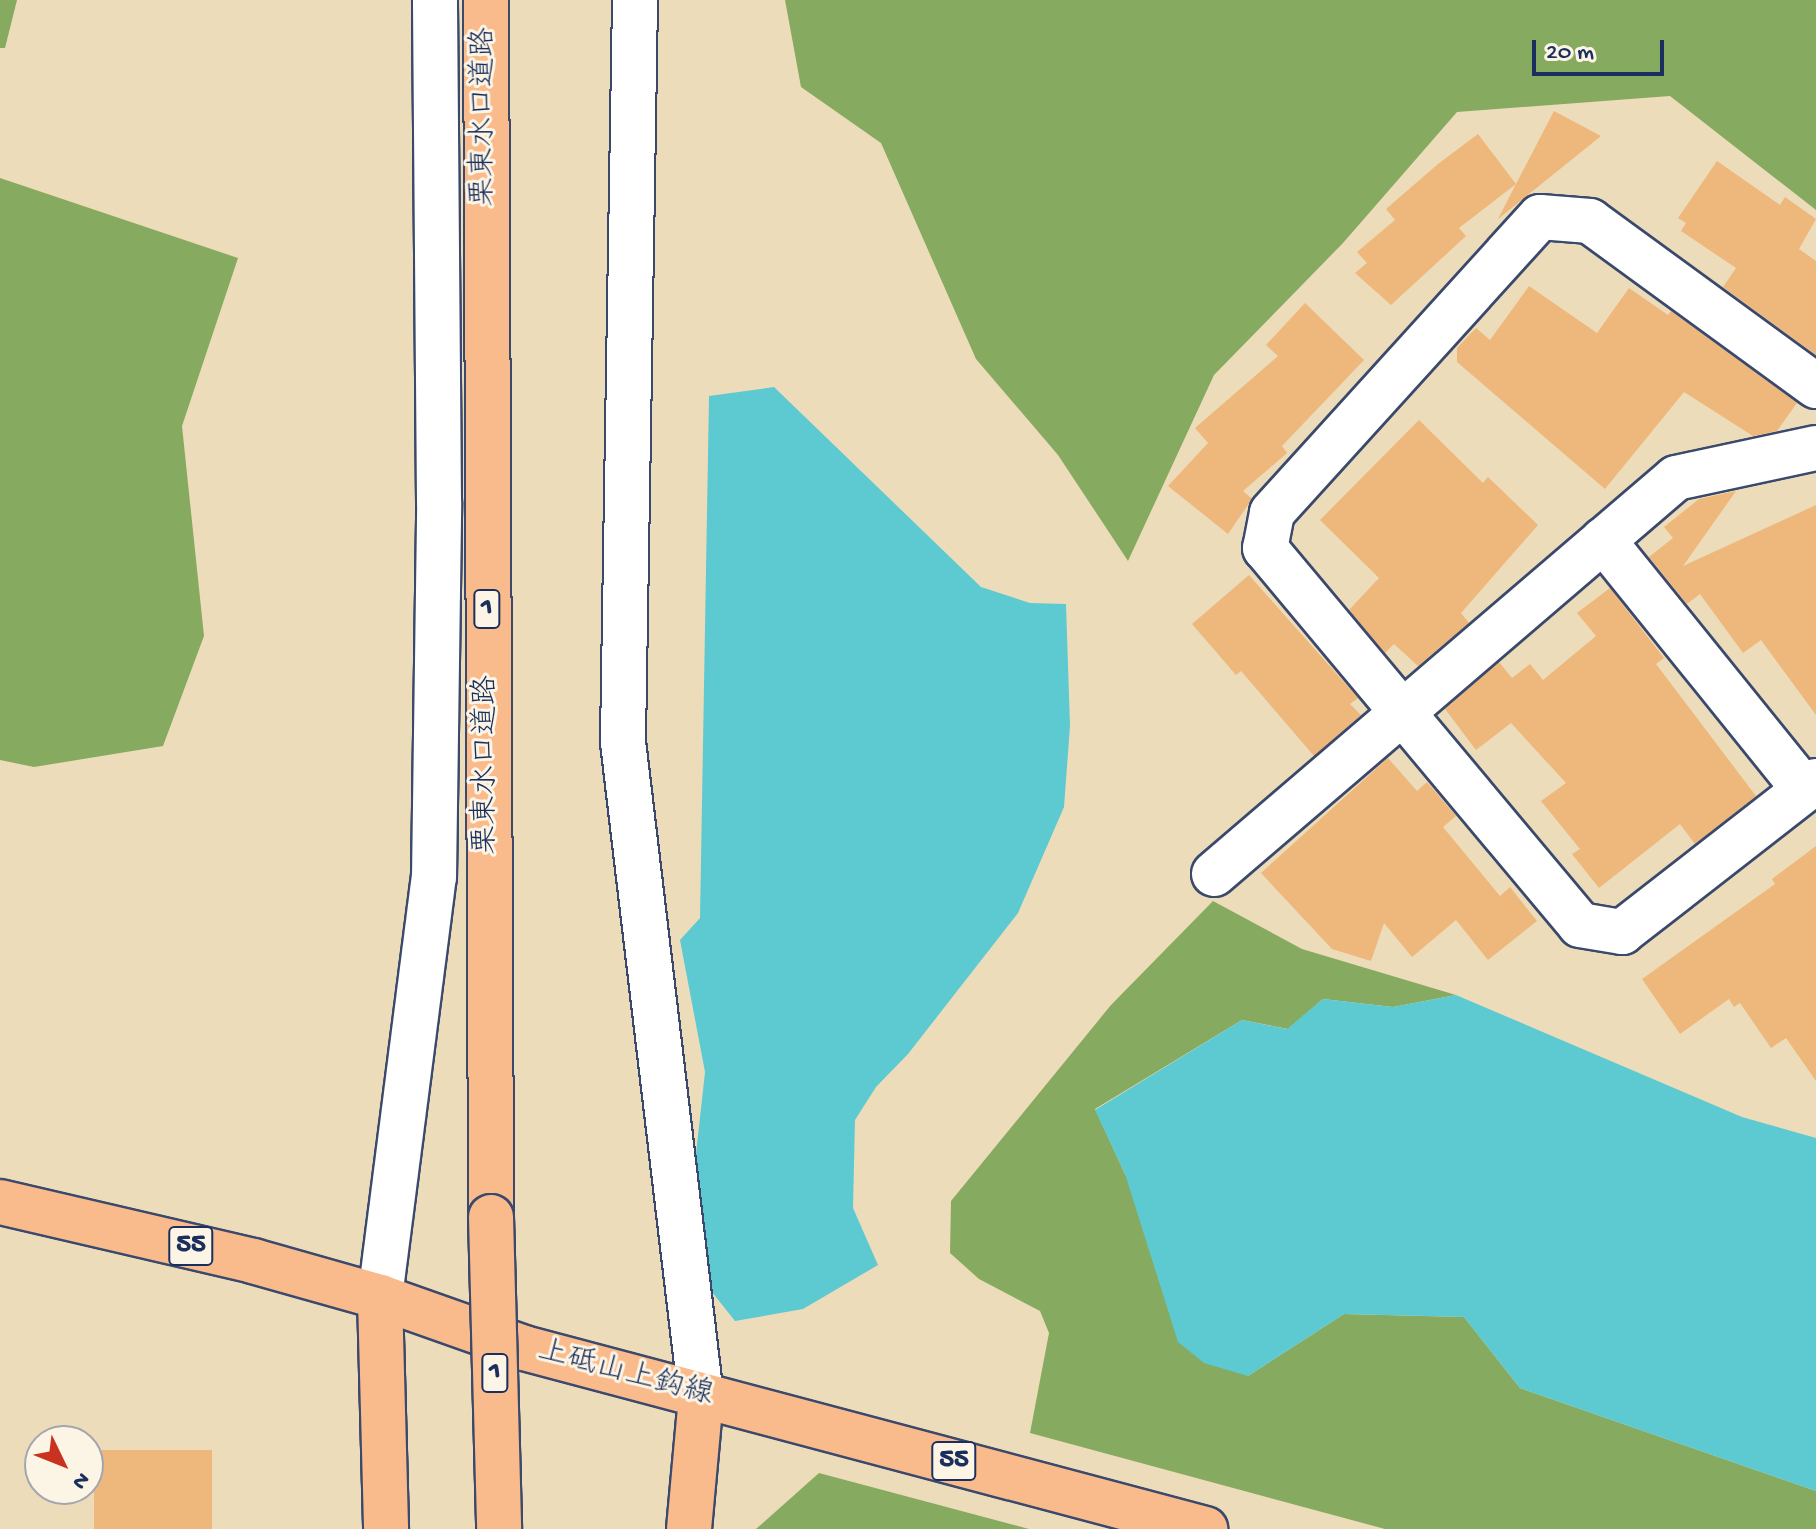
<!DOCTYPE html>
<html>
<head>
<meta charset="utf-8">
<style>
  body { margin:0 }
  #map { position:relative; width:1816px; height:1529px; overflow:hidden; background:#eddcba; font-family:"Gochi Hand","Klee One",sans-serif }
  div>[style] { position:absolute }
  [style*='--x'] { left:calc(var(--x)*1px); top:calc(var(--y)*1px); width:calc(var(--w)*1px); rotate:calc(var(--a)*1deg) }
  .forest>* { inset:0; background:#86aa60 }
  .water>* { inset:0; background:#5dcad1 }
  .building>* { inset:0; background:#eeb77b; transform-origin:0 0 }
  .roads { filter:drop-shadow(2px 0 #3a496c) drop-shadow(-2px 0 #3a496c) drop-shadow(0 2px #3a496c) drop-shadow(0 -2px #3a496c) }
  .minor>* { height:44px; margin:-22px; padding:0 22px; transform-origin:22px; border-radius:22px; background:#fff }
  .major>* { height:44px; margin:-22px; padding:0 22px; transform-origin:22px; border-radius:22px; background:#fabb8c }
  .highway>* { height:44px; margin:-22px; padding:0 22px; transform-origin:22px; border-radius:22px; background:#fabb8c }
  .bridges { filter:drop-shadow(2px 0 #3a496c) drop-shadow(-2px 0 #3a496c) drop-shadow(0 2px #3a496c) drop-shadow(0 -2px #3a496c) }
  .highway-bridge>* { height:44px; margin:-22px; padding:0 22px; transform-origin:22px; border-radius:22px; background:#fabb8c }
  span { translate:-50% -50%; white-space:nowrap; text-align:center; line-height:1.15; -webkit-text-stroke:6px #fcf5e5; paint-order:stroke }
  .shield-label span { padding:2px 6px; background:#fcf5e5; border:2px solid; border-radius:6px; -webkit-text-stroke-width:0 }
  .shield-label { font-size:28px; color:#1b2f5e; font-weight:700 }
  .street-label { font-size:30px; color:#1b2f5e }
  .north { position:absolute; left:24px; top:1425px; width:80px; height:80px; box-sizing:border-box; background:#fcf5e5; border:2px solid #a2a6af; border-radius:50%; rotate:133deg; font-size:22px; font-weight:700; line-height:32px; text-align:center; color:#1b2f5e }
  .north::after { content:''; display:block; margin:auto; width:28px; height:36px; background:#c8321e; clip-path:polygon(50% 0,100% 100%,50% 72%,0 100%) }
  .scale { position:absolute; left:1532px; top:40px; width:132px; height:36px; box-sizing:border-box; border:4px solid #1b2f5e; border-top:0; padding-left:10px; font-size:24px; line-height:28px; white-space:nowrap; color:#1b2f5e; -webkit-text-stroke:6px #fcf5e5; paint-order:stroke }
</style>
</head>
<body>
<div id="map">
  <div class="forest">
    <i style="clip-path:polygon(0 0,17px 0,5px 48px,0 48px)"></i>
    <i style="clip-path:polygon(785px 0,1816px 0,1816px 210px,1670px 96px,1457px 112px,1343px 243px,1214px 375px,1128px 561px,1058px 455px,976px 359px,881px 143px,801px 87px)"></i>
    <i style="clip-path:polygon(0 178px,238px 258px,182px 426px,204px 636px,163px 746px,34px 767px,0 760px)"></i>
    <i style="clip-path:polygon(1213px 901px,1302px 949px,1456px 995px,1393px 1007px,1323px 999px,1288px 1029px,1242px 1020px,1095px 1109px,1125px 1174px,1248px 1376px,1344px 1314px,1464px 1317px,1520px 1388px,1816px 1491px,1816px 1529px,1385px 1529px,1030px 1433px,1049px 1333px,1040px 1311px,979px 1279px,950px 1253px,951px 1201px,1111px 1005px)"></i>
    <i style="clip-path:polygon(819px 1473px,1029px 1529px,756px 1529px)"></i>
  </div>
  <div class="water">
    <i style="clip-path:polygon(774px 387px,981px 587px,1030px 603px,1066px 604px,1070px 726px,1064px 807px,1018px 913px,908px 1054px,876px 1087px,855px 1120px,853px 1208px,878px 1265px,803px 1309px,735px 1321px,708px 1287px,694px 1172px,705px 1072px,680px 940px,700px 918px,709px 396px)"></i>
    <i style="clip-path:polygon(1456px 995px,1742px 1117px,1816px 1138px,1816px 1491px,1520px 1388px,1464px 1317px,1344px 1314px,1248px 1376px,1204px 1363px,1178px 1342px,1125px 1174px,1095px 1110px,1242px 1020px,1287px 1029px,1323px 999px,1393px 1007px)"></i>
  </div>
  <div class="building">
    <i style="clip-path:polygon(1554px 111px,1601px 136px,1498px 219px,1516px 184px,1459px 228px,1466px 236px,1391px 305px,1355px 273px,1367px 263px,1357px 252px,1395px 220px,1386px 209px,1438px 164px,1478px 134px,1516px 184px)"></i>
    <i style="clip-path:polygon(1717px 161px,1780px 205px,1785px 197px,1816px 219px,1799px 249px,1816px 261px,1816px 355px,1723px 287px,1736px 268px,1681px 231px,1686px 223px,1678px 218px)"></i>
    <i style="clip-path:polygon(1529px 286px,1597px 333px,1629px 288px,1668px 315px,1671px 311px,1797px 403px,1777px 431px,1753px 436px,1684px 392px,1605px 489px,1457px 362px,1457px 348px,1476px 328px,1490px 340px)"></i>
    <i style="clip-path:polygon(1305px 303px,1364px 360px,1282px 446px,1287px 453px,1243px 491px,1252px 499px,1228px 534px,1168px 486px,1208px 443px,1195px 428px,1278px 356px,1266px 345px)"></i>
    <i style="clip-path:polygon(1419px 420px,1483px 483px,1488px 477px,1538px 525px,1461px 613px,1469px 623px,1418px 666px,1394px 644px,1385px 653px,1349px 610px,1379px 578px,1320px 520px)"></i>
    <i style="clip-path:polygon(1736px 491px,1683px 566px,1816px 505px,1816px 715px,1761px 640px,1743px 653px,1700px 594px,1687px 604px,1649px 557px,1673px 538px,1664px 527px,1699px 499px)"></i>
    <i style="clip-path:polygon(1249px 575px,1358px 698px,1350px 704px,1361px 715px,1314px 756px,1241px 671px,1236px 675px,1192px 624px)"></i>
    <i style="clip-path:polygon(1610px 588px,1664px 658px,1656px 664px,1756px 796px,1695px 844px,1680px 824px,1599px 888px,1572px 854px,1580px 849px,1541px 801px,1566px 783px,1511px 723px,1476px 750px,1445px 709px,1499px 662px,1512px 678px,1530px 664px,1543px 680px,1596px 636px,1577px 613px)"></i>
    <i style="clip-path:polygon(1388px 758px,1417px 791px,1427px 782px,1456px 816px,1443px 827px,1500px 896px,1510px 887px,1537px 921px,1488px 960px,1456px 920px,1412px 957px,1384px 923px,1371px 961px,1332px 949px,1261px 873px)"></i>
    <i style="clip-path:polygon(1816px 846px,1816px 1081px,1786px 1038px,1771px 1048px,1740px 1003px,1734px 1007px,1729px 999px,1680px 1034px,1642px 979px,1775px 884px,1772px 879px)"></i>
    <i style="left:212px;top:1450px;width:79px;height:118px;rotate:90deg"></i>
  </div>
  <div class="roads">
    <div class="minor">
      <i style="--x:635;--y:0;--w:742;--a:90.93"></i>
      <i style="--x:623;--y:742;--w:660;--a:83.21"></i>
      <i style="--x:1816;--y:386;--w:280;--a:-143.9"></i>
      <i style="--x:1590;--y:221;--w:50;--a:-175.4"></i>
      <i style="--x:1540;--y:217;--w:399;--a:132.2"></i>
      <i style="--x:1272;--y:513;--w:36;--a:101"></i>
      <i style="--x:1265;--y:548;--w:491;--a:50.1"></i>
      <i style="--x:1580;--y:925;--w:43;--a:9.5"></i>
      <i style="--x:1622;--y:932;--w:246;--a:-37.9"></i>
      <i style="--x:1603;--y:540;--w:321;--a:51.1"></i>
      <i style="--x:1214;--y:874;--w:608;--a:-40.6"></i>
      <i style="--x:1676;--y:478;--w:143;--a:-12.1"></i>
      <i style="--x:380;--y:1297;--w:423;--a:-82.7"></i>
      <i style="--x:434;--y:877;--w:375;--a:-89.2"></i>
      <i style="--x:439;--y:502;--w:502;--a:-90.46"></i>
    </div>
    <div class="major">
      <i style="--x:0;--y:1202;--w:260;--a:13.1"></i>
      <i style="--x:253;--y:1261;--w:132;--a:15.8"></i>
      <i style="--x:380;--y:1297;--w:153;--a:19.5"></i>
      <i style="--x:524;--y:1348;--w:705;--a:14.88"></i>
    </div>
    <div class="highway">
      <i style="--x:486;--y:0;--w:1217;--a:89.76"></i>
      <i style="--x:380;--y:1297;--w:232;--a:88.5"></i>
      <i style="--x:689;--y:1529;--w:133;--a:-84.8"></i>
    </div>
  </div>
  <div class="bridges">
    <div class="highway-bridge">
      <i style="--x:491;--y:1217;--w:312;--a:88.5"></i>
    </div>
  </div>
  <div class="shield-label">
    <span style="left:487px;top:609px">1</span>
    <span style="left:191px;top:1246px">55</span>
    <span style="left:495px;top:1373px">1</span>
    <span style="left:954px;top:1461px">55</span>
  </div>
  <div class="street-label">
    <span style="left:486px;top:117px;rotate:-90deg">栗東水口道路</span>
    <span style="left:488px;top:765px;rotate:-90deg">栗東水口道路</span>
    <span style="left:625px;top:1375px;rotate:15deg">上砥山上鈎線</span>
  </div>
  <div class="north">N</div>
  <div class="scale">20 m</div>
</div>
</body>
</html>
